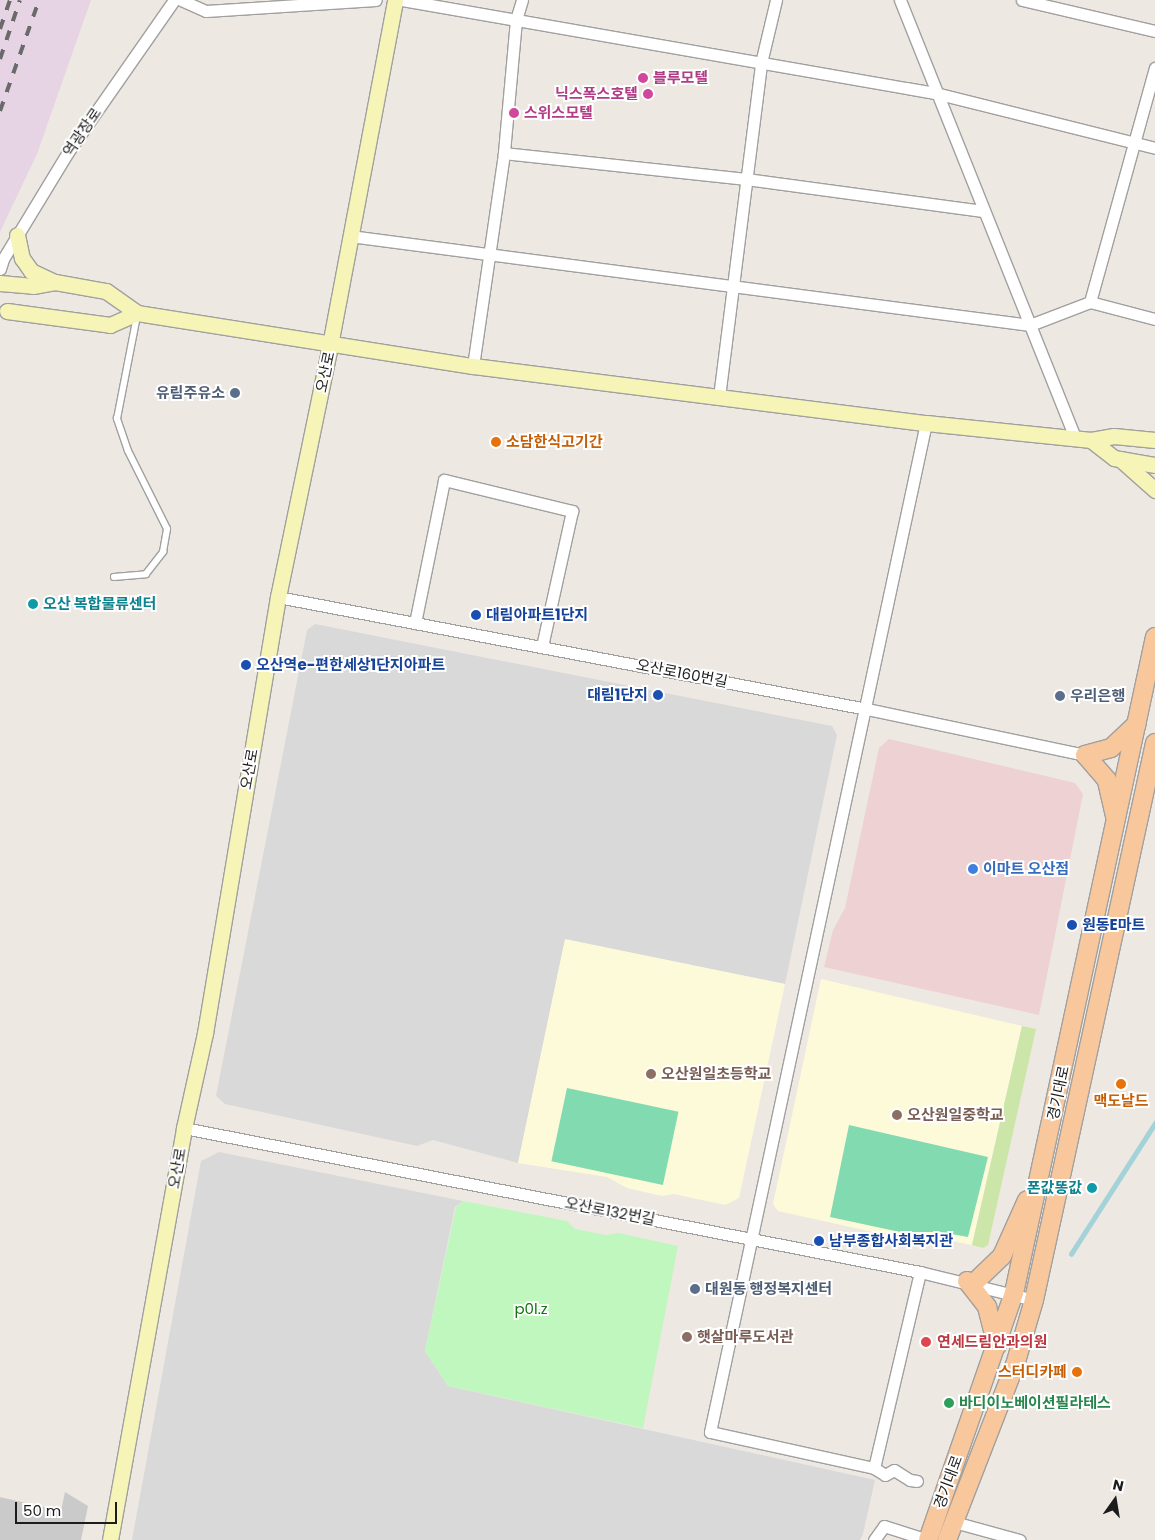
<!DOCTYPE html>
<html>
<head>
<meta charset="utf-8">
<style>
  body { margin:0 }
  #map { position:relative; width:1155px; height:1540px; overflow:hidden; background:#ede8e2; font-family:Poppins,"Noto Sans KR",sans-serif }
  div>[style] { position:absolute }
  [style*='--x'] { left:calc(var(--x)*1px); top:calc(var(--y)*1px); width:calc(var(--w)*1px); rotate:calc(var(--a)*1deg) }
  .residential>* { inset:0; background:#dad9d9 }
  .commercial>* { inset:0; background:#eed1d2 }
  .industrial>* { inset:0; background:#e6d4e4 }
  .education>* { inset:0; background:#fdfada }
  .religious>* { inset:0; background:#cacaca }
  .grass>* { inset:0; background:#cce6a9 }
  .park>* { inset:0; background:#c0f7bf }
  .pitch>* { inset:0; background:#82dab0; transform-origin:0 0 }
  .stream>* { height:4.5px; margin:-2.25px; padding:0 2.25px; transform-origin:2.25px; border-radius:2.25px; background:#a3d2d9 }
  .roads { filter:drop-shadow(1px 0 #a0a0a0) drop-shadow(-1px 0 #a0a0a0) drop-shadow(0 1px #a0a0a0) drop-shadow(0 -1px #a0a0a0) }
  .lane>* { height:5.5px; margin:-2.75px; padding:0 2.75px; transform-origin:2.75px; border-radius:2.75px; background:#fff }
  .street>* { height:11px; margin:-5.5px; padding:0 5.5px; transform-origin:5.5px; border-radius:5.5px; background:#fff }
  .secondary>* { height:15px; margin:-7.5px; padding:0 7.5px; transform-origin:7.5px; border-radius:7.5px; background:#f6f4b6 }
  .primary>* { height:18px; margin:-9px; padding:0 9px; transform-origin:9px; border-radius:9px; background:#f8c89c }
  .rail>* { height:4px; margin-top:-2px; transform-origin:0; background:repeating-linear-gradient(90deg,#6a6a6a 0 10px,transparent 0 20px) }
  .dots>* { width:14px; height:14px; translate:-50% -50%; box-sizing:border-box; border:2px solid #fff; border-radius:50% }
  span { translate:-50% -50%; white-space:nowrap; text-align:center; line-height:1.15; -webkit-text-stroke:4px #fff; paint-order:stroke }
  .hotel-label { font-size:15px; color:#b23c85; font-weight:700 }
  .left { translate:0 -50%; text-align:left }
  .right { translate:-100% -50%; text-align:right }
  .street-label { font-size:15px; color:#1c1c1c }
  .service-label { font-size:15px; color:#4e5e75; font-weight:700 }
  .food-label { font-size:15px; color:#c56008; font-weight:700 }
  .culture-label { font-size:15px; color:#0d838f; font-weight:700 }
  .transit-label { font-size:15px; color:#164399; font-weight:700 }
  .shop-label { font-size:15px; color:#366cbe; font-weight:700 }
  .education-label { font-size:15px; color:#785e54; font-weight:700 }
  .park-label { font-size:15px; color:#10740f }
  .health-label { font-size:15px; color:#be3a42; font-weight:700 }
  .leisure-label { font-size:15px; color:#27864d; font-weight:700 }
  .north { position:absolute; left:1090px; top:1475px; width:50px; height:50px; -webkit-text-stroke:4px #fff; paint-order:stroke; rotate:13deg; font-size:14px; font-weight:700; line-height:20px; text-align:center; color:#1c1c1c }
  .north::after { content:''; display:block; margin:auto; width:18px; height:22px; background:#1c1c1c; clip-path:polygon(50% 0,100% 100%,50% 72%,0 100%) }
  .scale { position:absolute; left:15px; top:1502px; width:102px; height:22px; box-sizing:border-box; border:2px solid #1c1c1c; border-top:0; padding-left:6px; font-size:15px; line-height:18px; white-space:nowrap; color:#1c1c1c; -webkit-text-stroke:4px #fff; paint-order:stroke }
</style>
</head>
<body>
<div id="map">
  <div class="residential">
    <i style="clip-path:polygon(315px 624px,832px 726px,837px 735px,785px 984px,565px 940px,518px 1163px,433px 1140px,417px 1146px,225px 1104px,216px 1096px,307px 630px)"></i>
    <i style="clip-path:polygon(219px 1152px,463px 1201px,455px 1207px,425px 1351px,448px 1386px,875px 1480px,863px 1534px,860px 1540px,132px 1540px,201px 1161px)"></i>
  </div>
  <div class="commercial">
    <i style="clip-path:polygon(889px 739px,1075px 783px,1083px 794px,1039px 1015px,824px 967px,833px 930px,845px 908px,879px 748px)"></i>
  </div>
  <div class="industrial">
    <i style="clip-path:polygon(0 0,91px 0,37px 154px,0 232px)"></i>
  </div>
  <div class="education">
    <i style="clip-path:polygon(565px 939px,785px 984px,739px 1198px,725px 1205px,674px 1194px,662px 1196px,627px 1188px,607px 1177px,518px 1163px)"></i>
    <i style="clip-path:polygon(821px 979px,1022px 1026px,972px 1245px,942px 1239px,900px 1238px,778px 1211px,773px 1204px)"></i>
  </div>
  <div class="religious">
    <i style="clip-path:polygon(65px 1492px,88px 1506px,81px 1540px,0 1540px,0 1497px,61px 1511px)"></i>
  </div>
  <div class="grass">
    <i style="clip-path:polygon(1022px 1026px,1036px 1029px,988px 1245px,983px 1248px,972px 1245px)"></i>
  </div>
  <div class="park">
    <i style="clip-path:polygon(463px 1201px,567px 1221px,575px 1229px,606px 1235px,619px 1233px,678px 1246px,643px 1428px,448px 1386px,425px 1351px,456px 1207px)"></i>
  </div>
  <div class="pitch">
    <i style="left:567px;top:1088px;width:114px;height:75px;rotate:12deg"></i>
    <i style="clip-path:polygon(849px 1125px,988px 1157px,968px 1237px,940px 1232px,900px 1232px,830px 1217px)"></i>
  </div>
  <div class="stream">
    <i style="--x:1071;--y:1254;--w:156;--a:-57.3"></i>
  </div>
  <div class="roads">
    <div class="lane">
      <i style="--x:114;--y:577;--w:32;--a:-5"></i>
      <i style="--x:146;--y:574;--w:28;--a:-52"></i>
      <i style="--x:163;--y:552;--w:23;--a:-80"></i>
      <i style="--x:167;--y:529;--w:87;--a:-116.6"></i>
      <i style="--x:128;--y:451;--w:34;--a:-109"></i>
      <i style="--x:117;--y:419;--w:105;--a:-79"></i>
    </div>
    <div class="street">
      <i style="--x:181;--y:0;--w:27;--a:24"></i>
      <i style="--x:206;--y:11;--w:170;--a:-3.7"></i>
      <i style="--x:402;--y:0;--w:541;--a:9.9"></i>
      <i style="--x:935;--y:93;--w:227;--a:14"></i>
      <i style="--x:522;--y:0;--w:21;--a:107"></i>
      <i style="--x:516;--y:20;--w:134;--a:95.2"></i>
      <i style="--x:504;--y:153;--w:243;--a:6.1"></i>
      <i style="--x:746;--y:179;--w:239;--a:7.7"></i>
      <i style="--x:900;--y:0;--w:472;--a:68.2"></i>
      <i style="--x:1022;--y:0;--w:137;--a:13.1"></i>
      <i style="--x:350;--y:236;--w:686;--a:7.46"></i>
      <i style="--x:1030;--y:325;--w:64;--a:-21"></i>
      <i style="--x:1090;--y:302;--w:67;--a:14.7"></i>
      <i style="--x:0;--y:269;--w:10;--a:-73"></i>
      <i style="--x:3;--y:259;--w:125;--a:-58.7"></i>
      <i style="--x:68;--y:152;--w:185;--a:-55.1"></i>
      <i style="--x:1090;--y:302;--w:243;--a:-74.5"></i>
      <i style="--x:473;--y:366;--w:215;--a:-81.7"></i>
      <i style="--x:719;--y:397;--w:337;--a:-82.8"></i>
      <i style="--x:761;--y:63;--w:65;--a:-76.6"></i>
      <i style="--x:278;--y:597;--w:600;--a:10.77"></i>
      <i style="--x:867;--y:709;--w:223;--a:11.9"></i>
      <i style="--x:415;--y:623;--w:146;--a:-78.5"></i>
      <i style="--x:444;--y:480;--w:132;--a:13.6"></i>
      <i style="--x:572;--y:511;--w:138;--a:102.5"></i>
      <i style="--x:184;--y:1128;--w:750;--a:11.07"></i>
      <i style="--x:920;--y:1272;--w:117;--a:13.8"></i>
      <i style="--x:920;--y:1272;--w:201;--a:103.2"></i>
      <i style="--x:874;--y:1468;--w:168;--a:-167.6"></i>
      <i style="--x:710;--y:1432;--w:1032;--a:-77.92"></i>
      <i style="--x:874;--y:1468;--w:13;--a:32"></i>
      <i style="--x:885;--y:1475;--w:10;--a:-29"></i>
      <i style="--x:894;--y:1470;--w:19;--a:32"></i>
      <i style="--x:910;--y:1480;--w:7;--a:8"></i>
      <i style="--x:954;--y:1522;--w:68;--a:15.3"></i>
      <i style="--x:874;--y:1540;--w:17;--a:-54"></i>
      <i style="--x:884;--y:1526;--w:46;--a:17.7"></i>
    </div>
    <div class="secondary">
      <i style="--x:17;--y:235;--w:24;--a:78"></i>
      <i style="--x:22;--y:258;--w:16;--a:55"></i>
      <i style="--x:31;--y:271;--w:26;--a:25"></i>
      <i style="--x:55;--y:282;--w:52;--a:10"></i>
      <i style="--x:106;--y:291;--w:38;--a:35"></i>
      <i style="--x:137;--y:313;--w:340;--a:9"></i>
      <i style="--x:473;--y:366;--w:457;--a:7.2"></i>
      <i style="--x:926;--y:423;--w:166;--a:5.9"></i>
      <i style="--x:1091;--y:440;--w:23;--a:-10"></i>
      <i style="--x:1114;--y:436;--w:41;--a:5.6"></i>
      <i style="--x:0;--y:283;--w:33;--a:5"></i>
      <i style="--x:33;--y:286;--w:22;--a:-10"></i>
      <i style="--x:7;--y:311;--w:104;--a:7.7"></i>
      <i style="--x:110;--y:325;--w:30;--a:-24"></i>
      <i style="--x:1091;--y:440;--w:29;--a:38"></i>
      <i style="--x:1114;--y:458;--w:42;--a:9.7"></i>
      <i style="--x:1120;--y:459;--w:47;--a:41.5"></i>
      <i style="--x:110;--y:1540;--w:419;--a:-79.8"></i>
      <i style="--x:184;--y:1128;--w:97;--a:-77.5"></i>
      <i style="--x:205;--y:1033;--w:442;--a:-80.5"></i>
      <i style="--x:278;--y:597;--w:257;--a:-78.3"></i>
      <i style="--x:330;--y:345;--w:351;--a:-79.3"></i>
    </div>
    <div class="primary">
      <i style="--x:1115;--y:816;--w:37;--a:-103"></i>
      <i style="--x:1107;--y:780;--w:33;--a:-131"></i>
      <i style="--x:1085;--y:755;--w:27;--a:-15"></i>
      <i style="--x:1111;--y:748;--w:35;--a:-43"></i>
      <i style="--x:967;--y:1281;--w:33;--a:52"></i>
      <i style="--x:987;--y:1307;--w:40;--a:75.6"></i>
      <i style="--x:974;--y:1283;--w:39;--a:-44"></i>
      <i style="--x:1002;--y:1256;--w:61;--a:-65.9"></i>
      <i style="--x:928;--y:1540;--w:262;--a:-70.8"></i>
      <i style="--x:1014;--y:1293;--w:671;--a:-77.87"></i>
      <i style="--x:947;--y:1540;--w:188;--a:-68.8"></i>
      <i style="--x:1015;--y:1365;--w:68;--a:-73.7"></i>
      <i style="--x:1034;--y:1300;--w:570;--a:-77.74"></i>
    </div>
  </div>
  <div class="rail">
    <i style="--x:0;--y:29;--w:31;--a:-71"></i>
    <i style="--x:0;--y:59;--w:62;--a:-71.3"></i>
    <i style="--x:0;--y:111;--w:118;--a:-70.6"></i>
  </div>
  <div class="dots">
    <i style="left:643px;top:78px;background:#d1479c"></i>
    <i style="left:648px;top:94px;background:#d1479c"></i>
    <i style="left:514px;top:113px;background:#d1479c"></i>
    <i style="left:235px;top:393px;background:#5c6f8a"></i>
    <i style="left:496px;top:442px;background:#e8710a"></i>
    <i style="left:33px;top:604px;background:#0f9aa8"></i>
    <i style="left:476px;top:615px;background:#1a4fb4"></i>
    <i style="left:246px;top:665px;background:#1a4fb4"></i>
    <i style="left:658px;top:695px;background:#1a4fb4"></i>
    <i style="left:1060px;top:696px;background:#5c6f8a"></i>
    <i style="left:973px;top:869px;background:#3f7fe0"></i>
    <i style="left:1072px;top:925px;background:#1a4fb4"></i>
    <i style="left:651px;top:1074px;background:#8d6e63"></i>
    <i style="left:1121px;top:1084px;background:#e8710a"></i>
    <i style="left:897px;top:1115px;background:#8d6e63"></i>
    <i style="left:1092px;top:1188px;background:#0f9aa8"></i>
    <i style="left:819px;top:1241px;background:#1a4fb4"></i>
    <i style="left:695px;top:1289px;background:#5c6f8a"></i>
    <i style="left:687px;top:1337px;background:#8d6e63"></i>
    <i style="left:926px;top:1342px;background:#e0444e"></i>
    <i style="left:1077px;top:1372px;background:#e8710a"></i>
    <i style="left:949px;top:1403px;background:#2e9e5b"></i>
  </div>
  <div class="hotel-label">
    <span class="left" style="left:653px;top:78px">블루모텔</span>
    <span class="right" style="left:638px;top:94px">닉스폭스호텔</span>
    <span class="left" style="left:524px;top:113px">스위스모텔</span>
  </div>
  <div class="street-label">
    <span style="left:82px;top:132px;rotate:-56deg">역광장로</span>
    <span style="left:325px;top:372px;rotate:-78deg">오산로</span>
    <span style="left:682px;top:673px;rotate:11deg">오산로160번길</span>
    <span style="left:249px;top:769px;rotate:-80deg">오산로</span>
    <span style="left:1058px;top:1093px;rotate:-78deg">경기대로</span>
    <span style="left:177px;top:1168px;rotate:-80deg">오산로</span>
    <span style="left:610px;top:1211px;rotate:11deg">오산로132번길</span>
    <span style="left:948px;top:1482px;rotate:-70deg">경기대로</span>
  </div>
  <div class="service-label">
    <span class="right" style="left:225px;top:393px">유림주유소</span>
    <span class="left" style="left:1070px;top:696px">우리은행</span>
    <span class="left" style="left:705px;top:1289px">대원동 행정복지센터</span>
  </div>
  <div class="food-label">
    <span class="left" style="left:506px;top:442px">소담한식고기간</span>
    <span style="left:1121px;top:1101px">맥도날드</span>
    <span class="right" style="left:1067px;top:1372px">스터디카페</span>
  </div>
  <div class="culture-label">
    <span class="left" style="left:43px;top:604px">오산 복합물류센터</span>
    <span class="right" style="left:1082px;top:1188px">폰값똥값</span>
  </div>
  <div class="transit-label">
    <span class="left" style="left:486px;top:615px">대림아파트1단지</span>
    <span class="left" style="left:256px;top:665px">오산역e-편한세상1단지아파트</span>
    <span class="right" style="left:648px;top:695px">대림1단지</span>
    <span class="left" style="left:1082px;top:925px">원동E마트</span>
    <span class="left" style="left:829px;top:1241px">남부종합사회복지관</span>
  </div>
  <div class="shop-label">
    <span class="left" style="left:983px;top:869px">이마트 오산점</span>
  </div>
  <div class="education-label">
    <span class="left" style="left:661px;top:1074px">오산원일초등학교</span>
    <span class="left" style="left:907px;top:1115px">오산원일중학교</span>
    <span class="left" style="left:697px;top:1337px">햇살마루도서관</span>
  </div>
  <div class="park-label">
    <span style="left:531px;top:1309px">p0l.z</span>
  </div>
  <div class="health-label">
    <span class="left" style="left:937px;top:1342px">연세드림안과의원</span>
  </div>
  <div class="leisure-label">
    <span class="left" style="left:959px;top:1403px">바디이노베이션필라테스</span>
  </div>
  <div class="north">N</div>
  <div class="scale">50 m</div>
</div>
</body>
</html>
